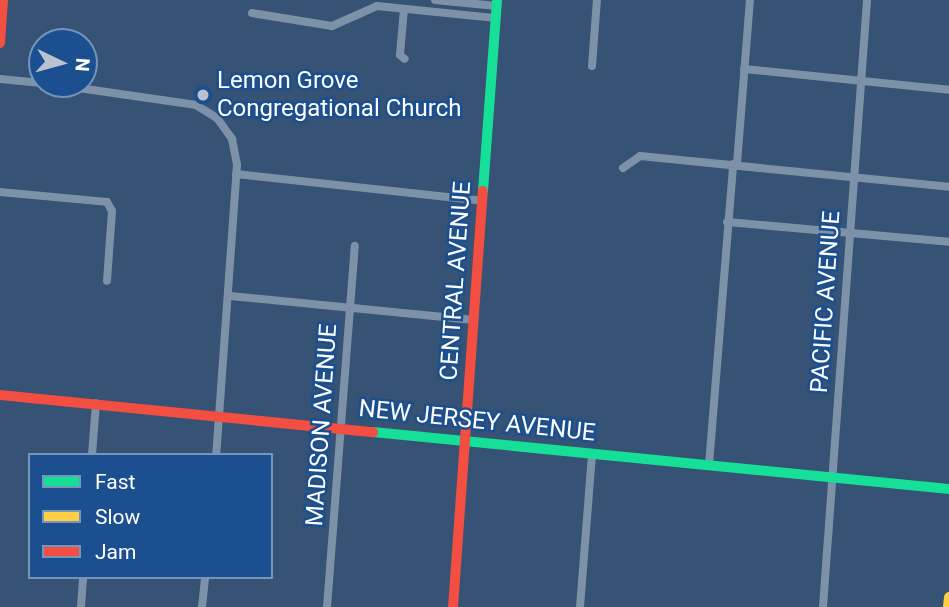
<!DOCTYPE html>
<html>
<head>
<meta charset="utf-8">
<style>
  body { margin:0 }
  #map { position:relative; width:949px; height:607px; overflow:hidden; background:#365274; font-family:Roboto,sans-serif }
  div>[style] { position:absolute }
  [style*='--x'] { left:calc(var(--x)*1px); top:calc(var(--y)*1px); width:calc(var(--w)*1px); rotate:calc(var(--a)*1deg) }
  .street>* { height:8px; margin:-4px; padding:0 4px; transform-origin:4px; border-radius:4px; background:#7d92a8 }
  .fast>* { height:10px; margin:-5px; padding:0 5px; transform-origin:5px; border-radius:5px; background:#16e098 }
  .slow>* { height:10px; margin:-5px; padding:0 5px; transform-origin:5px; border-radius:5px; background:#ffcf43 }
  .jam>* { height:10px; margin:-5px; padding:0 5px; transform-origin:5px; border-radius:5px; background:#f24e42 }
  .dots>* { width:19px; height:19px; translate:-50% -50%; box-sizing:border-box; border:4px solid #1b4f8f; border-radius:50% }
  span { translate:-50% -50%; white-space:nowrap; text-align:center; line-height:1.15; -webkit-text-stroke:5px #1b4f8f; paint-order:stroke }
  .poi-label { font-size:24px; color:#fff }
  .left { translate:0 -50%; text-align:left }
  .street-label { font-size:24px; color:#fff }
  .legend { position:absolute; left:28px; top:453px; width:245px; height:126px; box-sizing:border-box; background:#1b4f8f; border:2px solid #7695bc; margin:0; padding:9px 12px; list-style:none; font-size:21px; color:#fff }
  .legend li { display:flex; align-items:center; gap:14px; height:35px }
  .legend b { width:35px; border:2px solid #7695bc }
  .north { position:absolute; left:28px; top:28px; width:70px; height:70px; box-sizing:border-box; background:#1b4f8f; border:2px solid #7695bc; border-radius:50%; rotate:95deg; font-size:19px; font-weight:700; line-height:28px; text-align:center; color:#fff }
  .north::after { content:''; display:block; margin:auto; width:24px; height:32px; background:#b9c2ce; clip-path:polygon(50% 0,100% 100%,50% 72%,0 100%) }
</style>
</head>
<body>
<div id="map">
  <div class="street">
    <i style="--x:435;--y:0;--w:62;--a:5.5"></i>
    <i style="--x:404;--y:9;--w:46;--a:95"></i>
    <i style="--x:400;--y:55;--w:6;--a:39"></i>
    <i style="--x:252;--y:13;--w:81;--a:9.2"></i>
    <i style="--x:332;--y:26;--w:49;--a:-24"></i>
    <i style="--x:377;--y:6;--w:120;--a:5.8"></i>
    <i style="--x:592;--y:66;--w:66;--a:-85.7"></i>
    <i style="--x:744;--y:69;--w:206;--a:5.8"></i>
    <i style="--x:0;--y:79;--w:42;--a:5.4"></i>
    <i style="--x:51;--y:84;--w:147;--a:8.2"></i>
    <i style="--x:196;--y:105;--w:25;--a:32"></i>
    <i style="--x:217;--y:118;--w:26;--a:54"></i>
    <i style="--x:232;--y:139;--w:26;--a:79"></i>
    <i style="--x:237;--y:165;--w:291;--a:94.1"></i>
    <i style="--x:737;--y:164;--w:165;--a:-85.5"></i>
    <i style="--x:623;--y:168;--w:21;--a:-35"></i>
    <i style="--x:640;--y:156;--w:311;--a:5.7"></i>
    <i style="--x:236;--y:174;--w:248;--a:6.2"></i>
    <i style="--x:0;--y:192;--w:107;--a:5.3"></i>
    <i style="--x:107;--y:202;--w:10;--a:61"></i>
    <i style="--x:112;--y:211;--w:70;--a:94.1"></i>
    <i style="--x:727;--y:222;--w:223;--a:5.1"></i>
    <i style="--x:230;--y:296;--w:245;--a:5.6"></i>
    <i style="--x:92;--y:455;--w:52;--a:-85.6"></i>
    <i style="--x:709;--y:465;--w:302;--a:-85.4"></i>
    <i style="--x:81;--y:607;--w:30;--a:-86"></i>
    <i style="--x:202;--y:607;--w:30;--a:-84"></i>
    <i style="--x:327;--y:607;--w:362;--a:-85.6"></i>
    <i style="--x:580;--y:607;--w:154;--a:-85.5"></i>
    <i style="--x:823;--y:607;--w:609;--a:-85.85"></i>
  </div>
  <div class="fast">
    <i style="--x:483;--y:191;--w:192;--a:-85.8"></i>
    <i style="--x:373;--y:432;--w:579;--a:5.65"></i>
  </div>
  <div class="slow">
    <i style="--x:948;--y:607;--w:10;--a:-84"></i>
  </div>
  <div class="jam">
    <i style="--x:0;--y:43;--w:43;--a:-86"></i>
    <i style="--x:0;--y:395;--w:375;--a:5.7"></i>
    <i style="--x:453;--y:607;--w:417;--a:-85.9"></i>
  </div>
  <div class="dots">
    <i style="left:203px;top:95px;background:#b9c2ce"></i>
  </div>
  <div class="poi-label">
    <span class="left" style="left:217px;top:95px">Lemon Grove<br>Congregational Church</span>
  </div>
  <div class="street-label">
    <span style="left:456px;top:281px;rotate:-86deg">CENTRAL AVENUE</span>
    <span style="left:826px;top:302px;rotate:-86deg">PACIFIC AVENUE</span>
    <span style="left:477px;top:421px;rotate:6deg">NEW JERSEY AVENUE</span>
    <span style="left:322px;top:425px;rotate:-86deg">MADISON AVENUE</span>
  </div>
  <ul class="legend">
  <li><b style="height:9px;background:#16e098"></b>Fast</li>
  <li><b style="height:9px;background:#ffcf43"></b>Slow</li>
  <li><b style="height:9px;background:#f24e42"></b>Jam</li>
  </ul>
  <div class="north">N</div>
</div>
</body>
</html>
